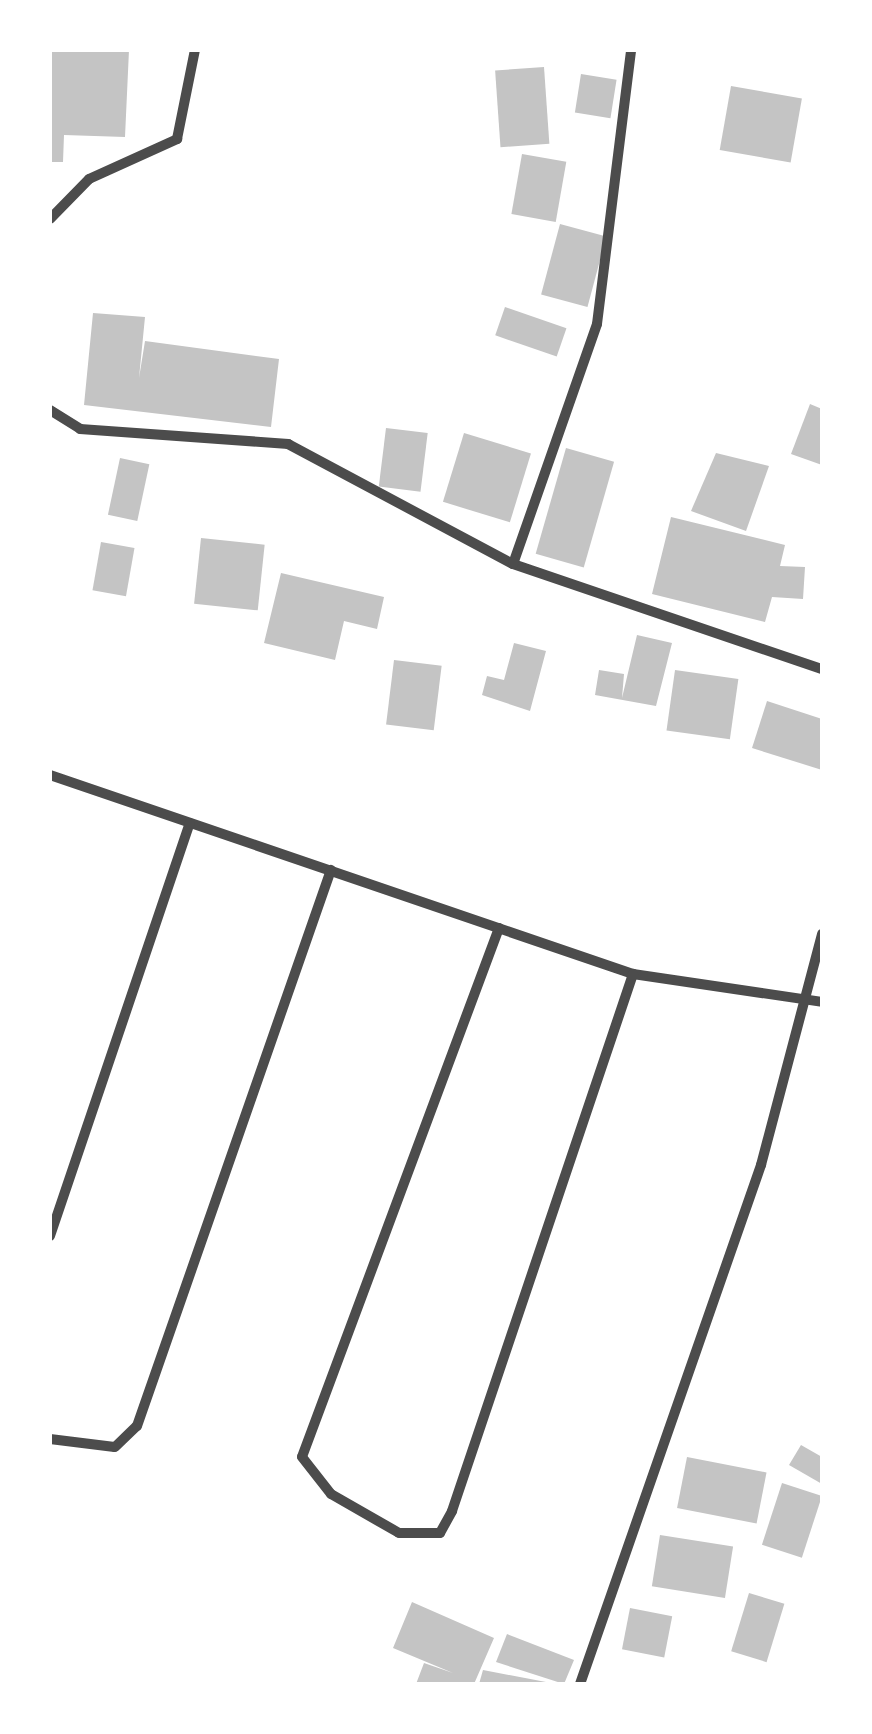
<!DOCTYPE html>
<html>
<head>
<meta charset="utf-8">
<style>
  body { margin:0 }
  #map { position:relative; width:872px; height:1734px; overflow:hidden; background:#fff; font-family:"Archivo Narrow",sans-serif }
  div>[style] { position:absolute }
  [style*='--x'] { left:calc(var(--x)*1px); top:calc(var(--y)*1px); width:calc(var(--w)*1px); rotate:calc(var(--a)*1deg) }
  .building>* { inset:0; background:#c4c4c4; transform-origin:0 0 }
  .minor>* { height:10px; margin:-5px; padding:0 5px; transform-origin:5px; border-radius:5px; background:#4c4c4c }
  span { translate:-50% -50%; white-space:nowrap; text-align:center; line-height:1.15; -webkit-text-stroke:8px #fff; paint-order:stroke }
  .frame { position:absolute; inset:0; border:52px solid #fff; pointer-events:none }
</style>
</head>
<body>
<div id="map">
  <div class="building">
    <i style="clip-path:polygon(50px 50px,129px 50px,125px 137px,64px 135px,63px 162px,50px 162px)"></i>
    <i style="left:544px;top:67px;width:77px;height:49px;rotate:86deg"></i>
    <i style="left:581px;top:74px;width:36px;height:39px;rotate:9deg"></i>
    <i style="left:731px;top:86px;width:72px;height:65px;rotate:10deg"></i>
    <i style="left:522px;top:154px;width:45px;height:61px;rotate:10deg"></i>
    <i style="left:560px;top:224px;width:48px;height:73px;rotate:15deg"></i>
    <i style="left:505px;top:307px;width:65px;height:30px;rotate:19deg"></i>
    <i style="clip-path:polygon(93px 313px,145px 317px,139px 378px,145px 341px,279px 359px,271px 427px,84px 405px)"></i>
    <i style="clip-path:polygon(810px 404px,822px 409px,822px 465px,791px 454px)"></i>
    <i style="left:386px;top:428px;width:42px;height:59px;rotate:7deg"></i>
    <i style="left:464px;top:433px;width:70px;height:72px;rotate:17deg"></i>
    <i style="left:566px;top:448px;width:50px;height:110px;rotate:16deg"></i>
    <i style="clip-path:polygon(716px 453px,769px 466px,746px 531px,691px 511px)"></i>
    <i style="left:120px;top:458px;width:30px;height:58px;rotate:12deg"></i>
    <i style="clip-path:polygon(671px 517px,785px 545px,780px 566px,805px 567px,803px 599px,772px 597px,765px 622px,652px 594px)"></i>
    <i style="left:201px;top:538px;width:64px;height:66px;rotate:6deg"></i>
    <i style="left:101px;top:542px;width:34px;height:49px;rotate:10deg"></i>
    <i style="clip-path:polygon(281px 573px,384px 597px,377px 629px,344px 621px,335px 660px,264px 643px)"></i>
    <i style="clip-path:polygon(637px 635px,672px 643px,656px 706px,595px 695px,599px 670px,624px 674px,622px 698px)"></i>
    <i style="clip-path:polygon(514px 643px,546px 651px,530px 711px,482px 695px,487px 676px,504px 680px)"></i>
    <i style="left:394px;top:660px;width:48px;height:65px;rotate:7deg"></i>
    <i style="left:675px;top:670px;width:64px;height:61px;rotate:8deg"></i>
    <i style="clip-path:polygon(767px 701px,822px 719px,822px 770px,752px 748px)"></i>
    <i style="clip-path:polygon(801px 1445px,822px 1457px,822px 1484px,789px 1465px)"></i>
    <i style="left:687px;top:1457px;width:81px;height:52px;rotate:11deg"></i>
    <i style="left:782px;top:1483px;width:42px;height:65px;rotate:18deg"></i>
    <i style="left:660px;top:1535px;width:74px;height:52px;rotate:9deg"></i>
    <i style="left:749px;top:1593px;width:37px;height:61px;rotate:17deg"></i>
    <i style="clip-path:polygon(412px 1602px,494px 1638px,474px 1684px,416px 1684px,424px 1663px,453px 1673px,393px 1648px)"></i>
    <i style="left:630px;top:1608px;width:43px;height:42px;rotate:11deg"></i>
    <i style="clip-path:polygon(507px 1634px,574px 1660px,564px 1684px,496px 1662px)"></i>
    <i style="clip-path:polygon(483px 1670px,546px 1682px,546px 1684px,479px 1684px)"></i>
  </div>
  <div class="minor">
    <i style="--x:50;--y:219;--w:56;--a:-45.7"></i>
    <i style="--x:89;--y:179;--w:97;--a:-24.4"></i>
    <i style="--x:177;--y:139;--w:91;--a:-78.6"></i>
    <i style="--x:50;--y:410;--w:36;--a:32"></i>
    <i style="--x:80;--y:429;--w:209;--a:4.1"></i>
    <i style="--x:288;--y:444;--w:255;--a:28.1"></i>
    <i style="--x:513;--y:564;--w:326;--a:18.8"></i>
    <i style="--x:513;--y:564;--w:254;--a:-70.7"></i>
    <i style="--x:597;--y:324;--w:276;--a:-82.9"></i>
    <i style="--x:50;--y:775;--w:616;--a:18.85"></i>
    <i style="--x:633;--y:974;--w:191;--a:8.4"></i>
    <i style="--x:499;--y:928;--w:564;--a:110.43"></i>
    <i style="--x:302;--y:1457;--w:47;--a:51.9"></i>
    <i style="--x:331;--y:1494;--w:78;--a:29.8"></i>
    <i style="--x:399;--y:1533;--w:41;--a:0"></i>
    <i style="--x:440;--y:1533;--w:25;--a:-61"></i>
    <i style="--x:452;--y:1511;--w:567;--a:-71.37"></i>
    <i style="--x:50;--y:1236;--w:436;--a:-71.3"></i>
    <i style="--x:50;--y:1439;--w:65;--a:7"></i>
    <i style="--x:115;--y:1447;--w:30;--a:-44"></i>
    <i style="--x:137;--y:1426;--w:589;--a:-70.77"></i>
    <i style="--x:580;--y:1684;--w:550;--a:-70.77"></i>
    <i style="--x:761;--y:1165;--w:239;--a:-75.2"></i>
  </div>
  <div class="frame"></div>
</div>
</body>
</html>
